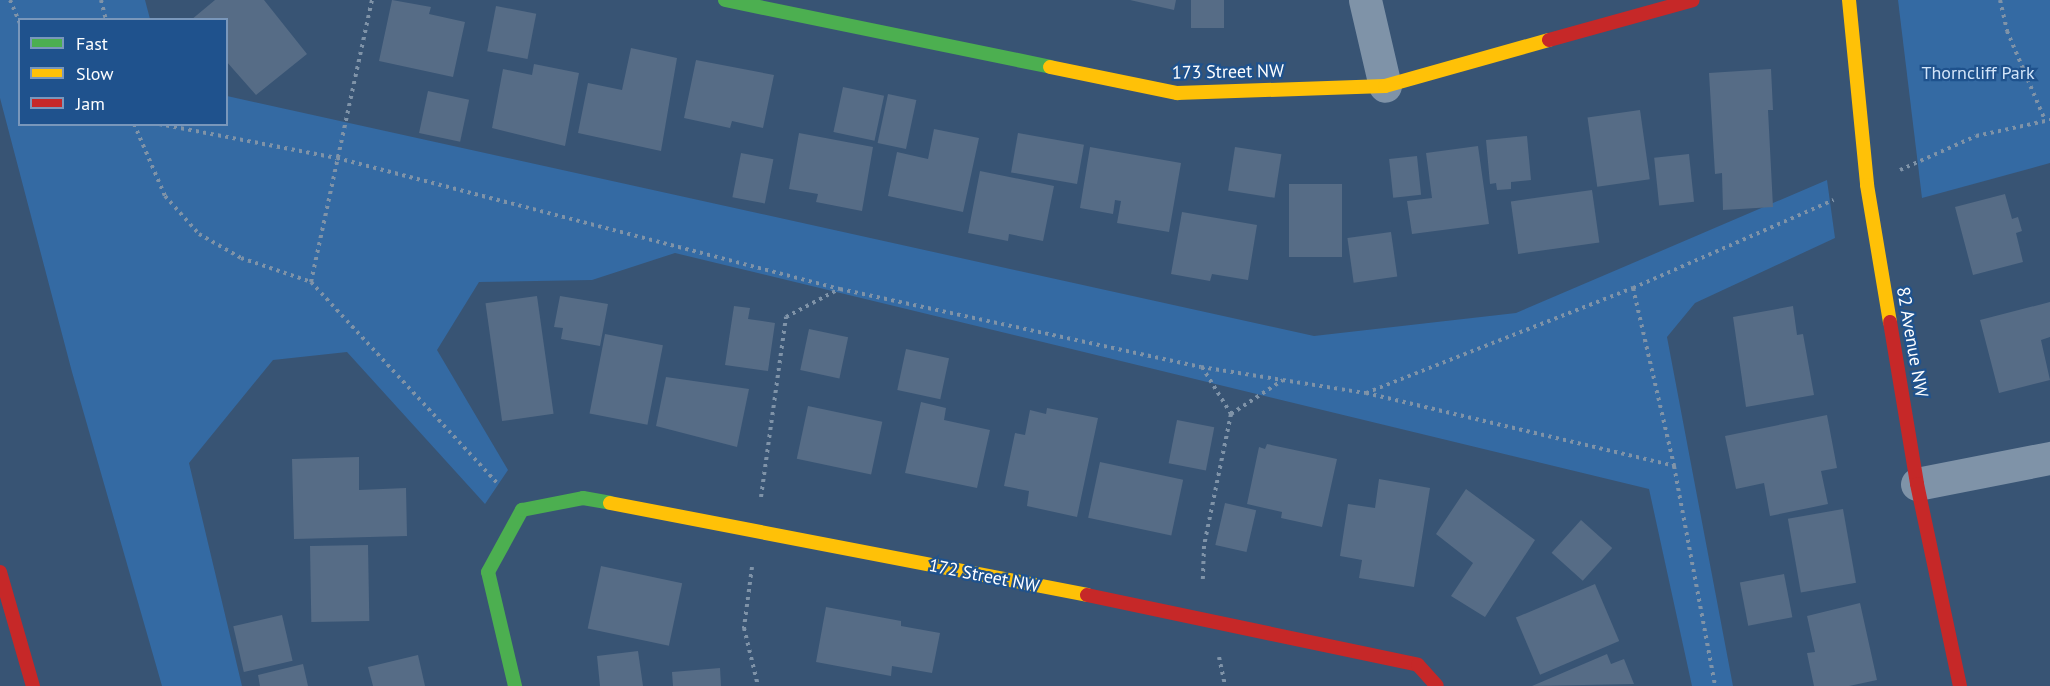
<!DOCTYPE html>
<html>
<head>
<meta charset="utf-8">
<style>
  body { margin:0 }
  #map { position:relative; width:2050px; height:686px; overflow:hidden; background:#385474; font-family:"PT Sans",sans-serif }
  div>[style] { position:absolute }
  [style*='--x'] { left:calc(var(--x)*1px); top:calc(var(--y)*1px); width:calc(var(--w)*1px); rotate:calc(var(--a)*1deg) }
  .green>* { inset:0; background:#346aa3 }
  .building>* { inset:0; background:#566c86; transform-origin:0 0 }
  .path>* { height:4px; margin-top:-2px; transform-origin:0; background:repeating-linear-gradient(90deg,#7f93a8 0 3px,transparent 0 7.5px) }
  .street>* { height:33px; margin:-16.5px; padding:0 16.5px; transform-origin:16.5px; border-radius:16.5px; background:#7f93a8 }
  .fast>* { height:14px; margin:-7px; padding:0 7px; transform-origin:7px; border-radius:7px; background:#4caf50 }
  .slow>* { height:14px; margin:-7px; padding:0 7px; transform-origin:7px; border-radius:7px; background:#ffc107 }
  .jam>* { height:14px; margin:-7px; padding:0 7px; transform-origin:7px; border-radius:7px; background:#c62828 }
  span { translate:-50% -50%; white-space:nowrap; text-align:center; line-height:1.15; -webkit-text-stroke:4.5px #1f528d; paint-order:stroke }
  .street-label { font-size:18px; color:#fff }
  .park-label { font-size:18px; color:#d3e5f9 }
  .legend { position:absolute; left:18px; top:18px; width:210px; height:108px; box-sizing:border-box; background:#1f528d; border:2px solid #7997bb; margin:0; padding:8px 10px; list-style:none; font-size:18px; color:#fff }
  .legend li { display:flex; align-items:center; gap:12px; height:30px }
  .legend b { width:30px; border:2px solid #7997bb }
</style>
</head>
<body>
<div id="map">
  <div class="green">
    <i style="clip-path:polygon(0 0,145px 0,150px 19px,20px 20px,20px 124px,226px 124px,227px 96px,1314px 336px,1516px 313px,1827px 180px,1835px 238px,1695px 303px,1667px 337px,1733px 686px,1692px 686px,1649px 489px,675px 253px,592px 280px,479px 282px,437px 350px,508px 470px,485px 504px,347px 352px,273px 360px,189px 463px,242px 686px,162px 686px,72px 372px,0 98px)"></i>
    <i style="clip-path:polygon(1898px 0,2050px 0,2050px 163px,1922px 198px)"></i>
  </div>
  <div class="building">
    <i style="clip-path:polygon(215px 0,264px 0,307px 54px,256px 95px,226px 61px,226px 20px,191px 20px)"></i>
    <i style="clip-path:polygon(392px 0,431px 7px,429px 14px,465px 22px,453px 77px,379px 61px)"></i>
    <i style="clip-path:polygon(1130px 0,1176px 0,1174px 10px)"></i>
    <i style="left:1191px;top:0;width:33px;height:28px"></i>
    <i style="left:496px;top:6px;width:41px;height:46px;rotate:11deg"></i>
    <i style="clip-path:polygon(631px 48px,677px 58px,661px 151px,578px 133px,588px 83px,622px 90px)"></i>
    <i style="clip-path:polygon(696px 60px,774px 75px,763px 128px,732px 121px,730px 128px,684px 118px)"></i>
    <i style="clip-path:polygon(534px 64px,579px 73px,565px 146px,492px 128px,503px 69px,532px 75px)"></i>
    <i style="clip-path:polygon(1771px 69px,1773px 110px,1768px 110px,1773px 207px,1723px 210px,1722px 173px,1715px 174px,1709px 73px)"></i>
    <i style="left:843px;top:87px;width:42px;height:46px;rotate:12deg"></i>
    <i style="left:428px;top:91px;width:42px;height:43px;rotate:12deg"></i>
    <i style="left:888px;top:94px;width:29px;height:50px;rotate:12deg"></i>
    <i style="left:1640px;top:110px;width:70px;height:53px;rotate:82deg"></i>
    <i style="clip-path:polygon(934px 129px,979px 138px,963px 212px,888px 196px,897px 152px,928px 159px)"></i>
    <i style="clip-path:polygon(799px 133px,873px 147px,862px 211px,816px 202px,818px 194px,789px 189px)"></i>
    <i style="left:1018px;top:133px;width:67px;height:40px;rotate:10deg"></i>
    <i style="clip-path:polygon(1527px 136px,1531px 180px,1511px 182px,1511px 189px,1497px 190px,1496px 183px,1490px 184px,1486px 140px)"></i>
    <i style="clip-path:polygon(1478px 146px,1489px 224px,1412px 234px,1407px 201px,1432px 198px,1426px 153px)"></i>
    <i style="clip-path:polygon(1090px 147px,1181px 163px,1169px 232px,1117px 223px,1121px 201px,1115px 200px,1113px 214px,1080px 208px)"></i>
    <i style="left:1235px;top:147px;width:47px;height:44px;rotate:9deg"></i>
    <i style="left:741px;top:153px;width:33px;height:45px;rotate:11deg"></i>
    <i style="left:1689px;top:154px;width:48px;height:35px;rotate:84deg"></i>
    <i style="left:1417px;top:156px;width:39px;height:28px;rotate:84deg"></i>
    <i style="clip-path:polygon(980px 171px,1054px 186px,1043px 241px,1009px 234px,1008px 241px,968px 233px)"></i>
    <i style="left:1289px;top:184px;width:53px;height:73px"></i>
    <i style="left:1592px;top:190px;width:53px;height:82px;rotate:82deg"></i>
    <i style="clip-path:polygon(2005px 194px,2012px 219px,2018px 217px,2022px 231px,2016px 233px,2023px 262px,1973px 275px,1955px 207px)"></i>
    <i style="clip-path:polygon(1182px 212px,1257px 225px,1248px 280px,1212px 274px,1210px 281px,1171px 274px)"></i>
    <i style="left:1391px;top:232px;width:45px;height:44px;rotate:82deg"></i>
    <i style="left:537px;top:296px;width:119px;height:52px;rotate:82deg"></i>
    <i style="clip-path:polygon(560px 296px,608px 304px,600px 346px,561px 339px,563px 328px,554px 327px)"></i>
    <i style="clip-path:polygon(2050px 302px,2050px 337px,2041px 340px,2050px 380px,1999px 393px,1980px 320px)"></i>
    <i style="clip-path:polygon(734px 306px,750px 308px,748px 319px,775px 323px,768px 371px,725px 365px)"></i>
    <i style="clip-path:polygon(1793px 306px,1797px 335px,1803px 334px,1814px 395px,1746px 407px,1733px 317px)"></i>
    <i style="left:809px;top:329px;width:40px;height:42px;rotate:12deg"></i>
    <i style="left:605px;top:334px;width:59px;height:81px;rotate:11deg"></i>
    <i style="left:906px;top:349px;width:44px;height:42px;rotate:12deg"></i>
    <i style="clip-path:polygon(666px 377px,749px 389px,737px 447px,656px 426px)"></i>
    <i style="clip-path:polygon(921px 402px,946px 408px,944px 420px,990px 430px,977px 488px,905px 473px)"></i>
    <i style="left:808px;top:406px;width:76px;height:54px;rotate:12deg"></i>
    <i style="clip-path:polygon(1047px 408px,1098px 418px,1077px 517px,1027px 506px,1029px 491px,1004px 486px,1015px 433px,1025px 435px,1030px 410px,1046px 414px)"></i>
    <i style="clip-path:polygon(1827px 415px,1837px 468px,1821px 471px,1828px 504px,1770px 516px,1764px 483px,1736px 489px,1725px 436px)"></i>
    <i style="left:1177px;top:420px;width:38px;height:44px;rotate:11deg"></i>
    <i style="clip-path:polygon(1267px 444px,1337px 459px,1322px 527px,1281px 518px,1282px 512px,1247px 504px,1259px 447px,1265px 449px)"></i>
    <i style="clip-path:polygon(359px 457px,359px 490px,406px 488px,407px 536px,294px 539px,292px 459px)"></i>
    <i style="left:1100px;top:462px;width:85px;height:57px;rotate:12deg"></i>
    <i style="clip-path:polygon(1379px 479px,1430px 488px,1414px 587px,1359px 578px,1362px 560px,1340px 556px,1348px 504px,1375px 508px)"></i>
    <i style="clip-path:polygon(1466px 489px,1535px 540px,1485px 617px,1451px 596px,1473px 563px,1436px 534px)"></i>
    <i style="left:1225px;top:503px;width:32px;height:43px;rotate:13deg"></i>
    <i style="left:1843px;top:509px;width:75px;height:56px;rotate:80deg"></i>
    <i style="left:1581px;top:520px;width:42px;height:44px;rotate:42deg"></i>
    <i style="left:368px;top:545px;width:76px;height:58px;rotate:89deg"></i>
    <i style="left:601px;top:566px;width:83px;height:64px;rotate:12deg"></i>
    <i style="left:1784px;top:574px;width:44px;height:45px;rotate:79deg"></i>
    <i style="left:1595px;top:584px;width:62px;height:86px;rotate:67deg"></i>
    <i style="clip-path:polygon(1860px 603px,1877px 680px,1849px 686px,1814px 686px,1807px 653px,1815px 652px,1807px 616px)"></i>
    <i style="clip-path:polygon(826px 607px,901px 621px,901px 626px,940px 633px,932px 673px,892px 666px,891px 676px,816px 662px)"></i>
    <i style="left:282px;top:615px;width:47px;height:50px;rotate:77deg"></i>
    <i style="clip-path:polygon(638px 651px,643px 686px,600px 686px,597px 656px)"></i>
    <i style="clip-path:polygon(1607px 654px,1611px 664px,1624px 659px,1634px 684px,1532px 686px)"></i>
    <i style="clip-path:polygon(418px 655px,425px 686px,373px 686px,368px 667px)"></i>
    <i style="clip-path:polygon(303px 664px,308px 686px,260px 686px,258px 675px)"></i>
    <i style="clip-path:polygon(720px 668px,721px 686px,673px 686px,672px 672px)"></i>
  </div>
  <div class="path">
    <i style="--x:10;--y:0;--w:26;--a:67"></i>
    <i style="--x:101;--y:0;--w:21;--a:76"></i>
    <i style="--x:2000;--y:0;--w:32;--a:77"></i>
    <i style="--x:2007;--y:31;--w:97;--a:66.9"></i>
    <i style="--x:134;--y:124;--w:78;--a:66.7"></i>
    <i style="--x:165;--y:196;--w:51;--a:48.2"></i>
    <i style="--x:199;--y:234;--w:48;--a:29.7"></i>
    <i style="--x:241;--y:258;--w:74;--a:18.9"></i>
    <i style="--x:311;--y:282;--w:277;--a:47.2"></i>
    <i style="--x:159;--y:124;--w:181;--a:10.8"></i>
    <i style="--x:337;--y:158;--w:520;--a:14.6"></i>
    <i style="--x:840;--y:289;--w:369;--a:12.2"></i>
    <i style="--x:1201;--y:367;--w:167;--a:9"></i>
    <i style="--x:1366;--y:393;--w:287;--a:-21.5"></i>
    <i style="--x:1633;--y:288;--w:219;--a:-23.7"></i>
    <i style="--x:1900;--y:170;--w:83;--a:-24.1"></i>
    <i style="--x:1976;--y:136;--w:76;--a:-12.2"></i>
    <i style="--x:311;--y:282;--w:289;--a:-77.8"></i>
    <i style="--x:1633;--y:288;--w:183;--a:77"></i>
    <i style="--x:1674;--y:466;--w:224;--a:79.4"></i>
    <i style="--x:1202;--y:367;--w:55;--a:58.3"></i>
    <i style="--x:1231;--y:414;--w:135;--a:101.6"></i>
    <i style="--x:1204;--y:546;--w:36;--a:92"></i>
    <i style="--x:1366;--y:393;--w:317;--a:13.3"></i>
    <i style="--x:1231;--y:414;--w:62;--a:-33.2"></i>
    <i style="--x:761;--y:497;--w:182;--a:-82.1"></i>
    <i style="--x:786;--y:317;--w:60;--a:-27.8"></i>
    <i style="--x:752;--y:567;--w:62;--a:97.5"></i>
    <i style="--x:744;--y:628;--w:60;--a:76.4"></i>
    <i style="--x:1219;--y:657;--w:30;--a:78"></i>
  </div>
  <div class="street">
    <i style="--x:1365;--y:0;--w:88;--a:76.9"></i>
    <i style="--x:1917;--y:484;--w:136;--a:-11.1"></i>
  </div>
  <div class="fast">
    <i style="--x:725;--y:0;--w:332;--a:11.6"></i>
    <i style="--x:515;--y:686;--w:117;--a:-103.3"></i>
    <i style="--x:488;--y:572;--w:71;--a:-61.3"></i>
    <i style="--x:522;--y:510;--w:62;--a:-11.1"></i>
    <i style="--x:583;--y:498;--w:27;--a:10"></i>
  </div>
  <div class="slow">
    <i style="--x:1849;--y:0;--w:186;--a:84.4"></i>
    <i style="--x:1867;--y:185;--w:139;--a:80.5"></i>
    <i style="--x:1050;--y:67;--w:130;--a:11.6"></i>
    <i style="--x:1177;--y:93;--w:208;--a:-1.9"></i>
    <i style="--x:1385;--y:86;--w:170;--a:-15.7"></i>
    <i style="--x:610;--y:503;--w:486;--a:10.9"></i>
  </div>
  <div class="jam">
    <i style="--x:1549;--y:40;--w:149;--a:-15.5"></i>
    <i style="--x:1890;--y:322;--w:164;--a:80.5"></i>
    <i style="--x:1917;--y:484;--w:207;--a:78"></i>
    <i style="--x:0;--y:572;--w:119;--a:73.9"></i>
    <i style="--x:1087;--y:595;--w:338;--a:11.9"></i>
    <i style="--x:1418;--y:665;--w:28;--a:48"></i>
  </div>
  <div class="street-label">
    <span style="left:1228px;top:72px;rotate:-1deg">173 Street NW</span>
    <span style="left:1912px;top:342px;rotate:80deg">82 Avenue NW</span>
    <span style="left:984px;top:576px;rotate:11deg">172 Street NW</span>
  </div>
  <div class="park-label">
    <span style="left:1978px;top:73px">Thorncliff Park</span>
  </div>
  <ul class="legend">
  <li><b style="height:8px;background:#4caf50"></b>Fast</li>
  <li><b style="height:8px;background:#ffc107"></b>Slow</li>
  <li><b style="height:8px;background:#c62828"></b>Jam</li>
  </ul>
</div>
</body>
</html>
